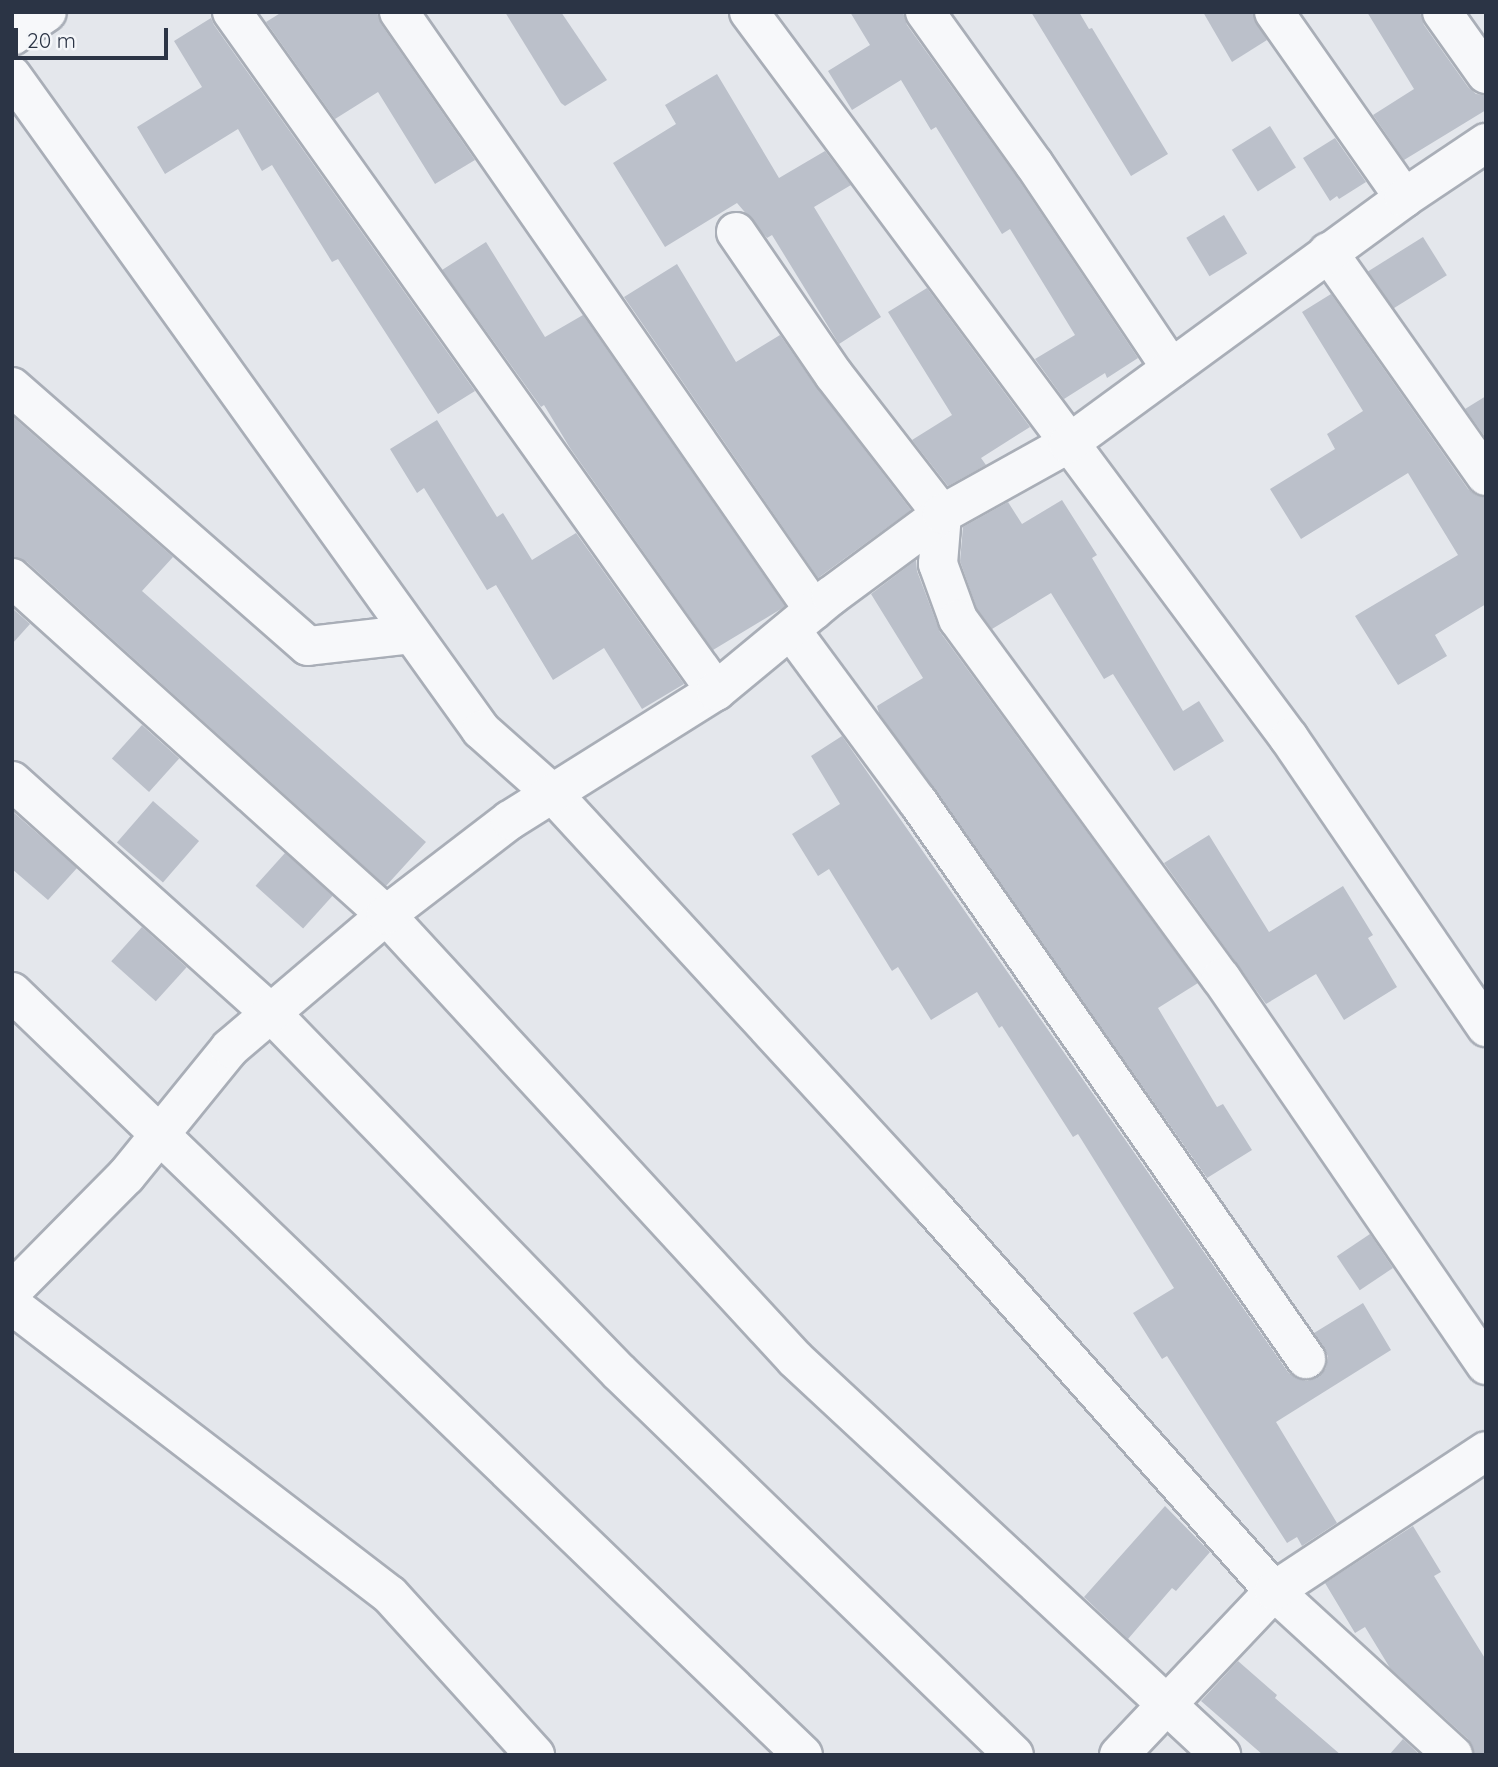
<!DOCTYPE html>
<html>
<head>
<meta charset="utf-8">
<style>
  body { margin:0 }
  #map { position:relative; width:1498px; height:1767px; overflow:hidden; background:#e4e7ec; font-family:Quicksand,sans-serif }
  div>[style] { position:absolute }
  [style*='--x'] { left:calc(var(--x)*1px); top:calc(var(--y)*1px); width:calc(var(--w)*1px); rotate:calc(var(--a)*1deg) }
  .building>* { inset:0; background:#bbc0ca; transform-origin:0 0 }
  .roads { filter:drop-shadow(2px 0 #a9aeb7) drop-shadow(-2px 0 #a9aeb7) drop-shadow(0 2px #a9aeb7) drop-shadow(0 -2px #a9aeb7) }
  .minor>* { height:38px; margin:-19px; padding:0 19px; transform-origin:19px; border-radius:19px; background:#f7f8fa }
  span { translate:-50% -50%; white-space:nowrap; text-align:center; line-height:1.15; -webkit-text-stroke:6px #f4f6f9; paint-order:stroke }
  .frame { position:absolute; inset:0; border:14px solid #2b3445; pointer-events:none }
  .scale { position:absolute; left:14px; top:28px; width:154px; height:32px; box-sizing:border-box; border:4px solid #2b3445; border-top:0; padding-left:9px; font-size:21px; line-height:24px; white-space:nowrap; color:#2b3445; -webkit-text-stroke:5px #f4f6f9; paint-order:stroke }
</style>
</head>
<body>
<div id="map">
  <div class="building">
    <i style="clip-path:polygon(282px 12px,377px 12px,381px 24px,475px 160px,435px 184px,378px 92px,335px 119px,266px 22px)"></i>
    <i style="clip-path:polygon(505px 12px,561px 12px,607px 80px,565px 106px,561px 103px)"></i>
    <i style="clip-path:polygon(850px 12px,903px 12px,907px 25px,1016px 176px,1138px 358px,1107px 378px,1105px 373px,1064px 399px,1035px 359px,1075px 335px,1010px 229px,1002px 234px,936px 127px,931px 130px,901px 80px,852px 110px,828px 71px,870px 45px)"></i>
    <i style="clip-path:polygon(1031px 12px,1079px 12px,1089px 29px,1092px 28px,1168px 154px,1131px 176px)"></i>
    <i style="clip-path:polygon(1203px 12px,1252px 12px,1267px 40px,1232px 62px)"></i>
    <i style="clip-path:polygon(1367px 12px,1420px 12px,1424px 25px,1468px 87px,1476px 94px,1486px 95px,1486px 110px,1404px 160px,1373px 115px,1414px 89px)"></i>
    <i style="clip-path:polygon(211px 18px,214px 25px,475px 391px,438px 414px,338px 259px,332px 262px,272px 165px,262px 171px,238px 129px,165px 174px,137px 127px,202px 87px,174px 41px)"></i>
    <i style="clip-path:polygon(717px 74px,779px 178px,825px 151px,851px 185px,814px 207px,881px 317px,839px 344px,772px 235px,767px 238px,737px 203px,665px 247px,613px 163px,676px 124px,665px 105px)"></i>
    <i style="left:1270px;top:126px;width:49px;height:45px;rotate:58deg"></i>
    <i style="clip-path:polygon(1335px 138px,1366px 182px,1339px 199px,1337px 196px,1330px 201px,1303px 158px)"></i>
    <i style="left:1224px;top:215px;width:45px;height:44px;rotate:59deg"></i>
    <i style="left:1423px;top:237px;width:45px;height:65px;rotate:58deg"></i>
    <i style="clip-path:polygon(486px 242px,545px 337px,583px 315px,785px 606px,781px 609px,713px 650px,570px 448px,544px 405px,541px 407px,442px 270px)"></i>
    <i style="clip-path:polygon(677px 264px,736px 362px,780px 335px,817px 388px,911px 510px,818px 578px,624px 297px)"></i>
    <i style="clip-path:polygon(927px 288px,1030px 427px,981px 458px,986px 465px,948px 486px,912px 440px,952px 415px,888px 312px)"></i>
    <i style="clip-path:polygon(1331px 294px,1468px 489px,1476px 495px,1486px 497px,1486px 604px,1435px 635px,1447px 656px,1398px 685px,1355px 616px,1458px 555px,1408px 473px,1301px 539px,1270px 489px,1335px 449px,1327px 434px,1363px 411px,1302px 312px)"></i>
    <i style="clip-path:polygon(1486px 396px,1486px 438px,1465px 409px)"></i>
    <i style="clip-path:polygon(12px 416px,173px 557px,142px 591px,426px 842px,386px 886px,27px 562px,12px 557px)"></i>
    <i style="clip-path:polygon(437px 420px,497px 517px,503px 513px,532px 560px,576px 533px,684px 684px,642px 709px,604px 648px,553px 680px,496px 585px,487px 590px,424px 488px,417px 493px,390px 449px)"></i>
    <i style="clip-path:polygon(1062px 500px,1097px 555px,1092px 558px,1183px 711px,1199px 701px,1224px 741px,1174px 771px,1113px 674px,1104px 679px,1051px 593px,992px 629px,977px 609px,960px 561px,963px 527px,1008px 502px,1022px 524px)"></i>
    <i style="clip-path:polygon(916px 560px,917px 571px,940px 632px,1198px 983px,1158px 1008px,1217px 1107px,1223px 1104px,1252px 1150px,1207px 1178px,879px 713px,877px 706px,923px 678px,871px 594px)"></i>
    <i style="clip-path:polygon(12px 608px,30px 624px,12px 644px)"></i>
    <i style="left:142px;top:725px;width:50px;height:45px;rotate:42deg"></i>
    <i style="clip-path:polygon(842px 736px,1288px 1372px,1296px 1378px,1307px 1381px,1319px 1376px,1326px 1368px,1328px 1356px,1314px 1333px,1363px 1303px,1391px 1350px,1276px 1422px,1337px 1523px,1302px 1546px,1297px 1537px,1287px 1543px,1167px 1356px,1162px 1359px,1133px 1313px,1174px 1288px,1078px 1134px,1073px 1137px,1002px 1026px,999px 1028px,977px 992px,931px 1020px,898px 967px,892px 971px,829px 869px,818px 876px,792px 834px,840px 804px,811px 756px)"></i>
    <i style="left:153px;top:801px;width:61px;height:55px;rotate:41deg"></i>
    <i style="clip-path:polygon(12px 811px,77px 868px,48px 900px,12px 869px)"></i>
    <i style="clip-path:polygon(1209px 835px,1269px 932px,1343px 886px,1373px 935px,1368px 938px,1397px 987px,1344px 1020px,1316px 974px,1266px 1004px,1164px 863px)"></i>
    <i style="left:285px;top:853px;width:64px;height:44px;rotate:42deg"></i>
    <i style="left:142px;top:927px;width:60px;height:46px;rotate:42deg"></i>
    <i style="left:1370px;top:1234px;width:41px;height:40px;rotate:56deg"></i>
    <i style="clip-path:polygon(1165px 1506px,1210px 1552px,1176px 1591px,1172px 1588px,1128px 1639px,1084px 1597px)"></i>
    <i style="clip-path:polygon(1413px 1526px,1441px 1572px,1434px 1576px,1486px 1660px,1486px 1755px,1474px 1755px,1468px 1739px,1390px 1668px,1365px 1627px,1355px 1633px,1325px 1583px)"></i>
    <i style="clip-path:polygon(1238px 1661px,1277px 1695px,1275px 1698px,1341px 1755px,1263px 1755px,1201px 1701px)"></i>
    <i style="clip-path:polygon(1403px 1739px,1420px 1755px,1389px 1755px)"></i>
  </div>
  <div class="roads">
    <div class="minor">
      <i style="--x:232;--y:12;--w:834;--a:54.52"></i>
      <i style="--x:399;--y:12;--w:728;--a:55.24"></i>
      <i style="--x:749;--y:12;--w:905;--a:53.36"></i>
      <i style="--x:1289;--y:738;--w:350;--a:55.7"></i>
      <i style="--x:925;--y:12;--w:187;--a:54.4"></i>
      <i style="--x:1034;--y:164;--w:246;--a:56.1"></i>
      <i style="--x:1274;--y:12;--w:227;--a:55"></i>
      <i style="--x:1442;--y:12;--w:76;--a:54.6"></i>
      <i style="--x:12;--y:36;--w:42;--a:-34.4"></i>
      <i style="--x:12;--y:76;--w:805;--a:54.35"></i>
      <i style="--x:481;--y:730;--w:95;--a:41.6"></i>
      <i style="--x:552;--y:793;--w:561;--a:47.38"></i>
      <i style="--x:932;--y:1206;--w:515;--a:48.38"></i>
      <i style="--x:1274;--y:1591;--w:243;--a:42.5"></i>
      <i style="--x:736;--y:232;--w:173;--a:55.6"></i>
      <i style="--x:834;--y:375;--w:176;--a:52.2"></i>
      <i style="--x:942;--y:514;--w:50;--a:94.6"></i>
      <i style="--x:938;--y:564;--w:59;--a:70"></i>
      <i style="--x:958;--y:619;--w:445;--a:53.8"></i>
      <i style="--x:1221;--y:978;--w:469;--a:55.6"></i>
      <i style="--x:1328;--y:252;--w:274;--a:54.8"></i>
      <i style="--x:12;--y:387;--w:393;--a:41.2"></i>
      <i style="--x:308;--y:646;--w:104;--a:-6.6"></i>
      <i style="--x:12;--y:578;--w:503;--a:42.02"></i>
      <i style="--x:386;--y:915;--w:604;--a:47.35"></i>
      <i style="--x:795;--y:1359;--w:582;--a:42.91"></i>
      <i style="--x:791;--y:630;--w:214;--a:53.6"></i>
      <i style="--x:918;--y:802;--w:679;--a:55.14"></i>
      <i style="--x:12;--y:781;--w:348;--a:41.9"></i>
      <i style="--x:271;--y:1013;--w:500;--a:45.9"></i>
      <i style="--x:619;--y:1372;--w:550;--a:44.12"></i>
      <i style="--x:12;--y:992;--w:1099;--a:43.97"></i>
      <i style="--x:12;--y:1291;--w:162;--a:-45.3"></i>
      <i style="--x:126;--y:1176;--w:165;--a:-50.9"></i>
      <i style="--x:230;--y:1048;--w:205;--a:-40.4"></i>
      <i style="--x:386;--y:915;--w:156;--a:-37.5"></i>
      <i style="--x:510;--y:820;--w:243;--a:-32.1"></i>
      <i style="--x:716;--y:691;--w:149;--a:-39.6"></i>
      <i style="--x:831;--y:596;--w:138;--a:-36.5"></i>
      <i style="--x:942;--y:514;--w:144;--a:-29.1"></i>
      <i style="--x:1068;--y:444;--w:416;--a:-36.2"></i>
      <i style="--x:1404;--y:198;--w:99;--a:-33.9"></i>
      <i style="--x:12;--y:1305;--w:476;--a:37.5"></i>
      <i style="--x:390;--y:1595;--w:216;--a:47.8"></i>
      <i style="--x:1119;--y:1755;--w:226;--a:-46.6"></i>
      <i style="--x:1274;--y:1591;--w:254;--a:-33.4"></i>
    </div>
  </div>
  <div class="frame"></div>
  <div class="scale">20 m</div>
</div>
</body>
</html>
